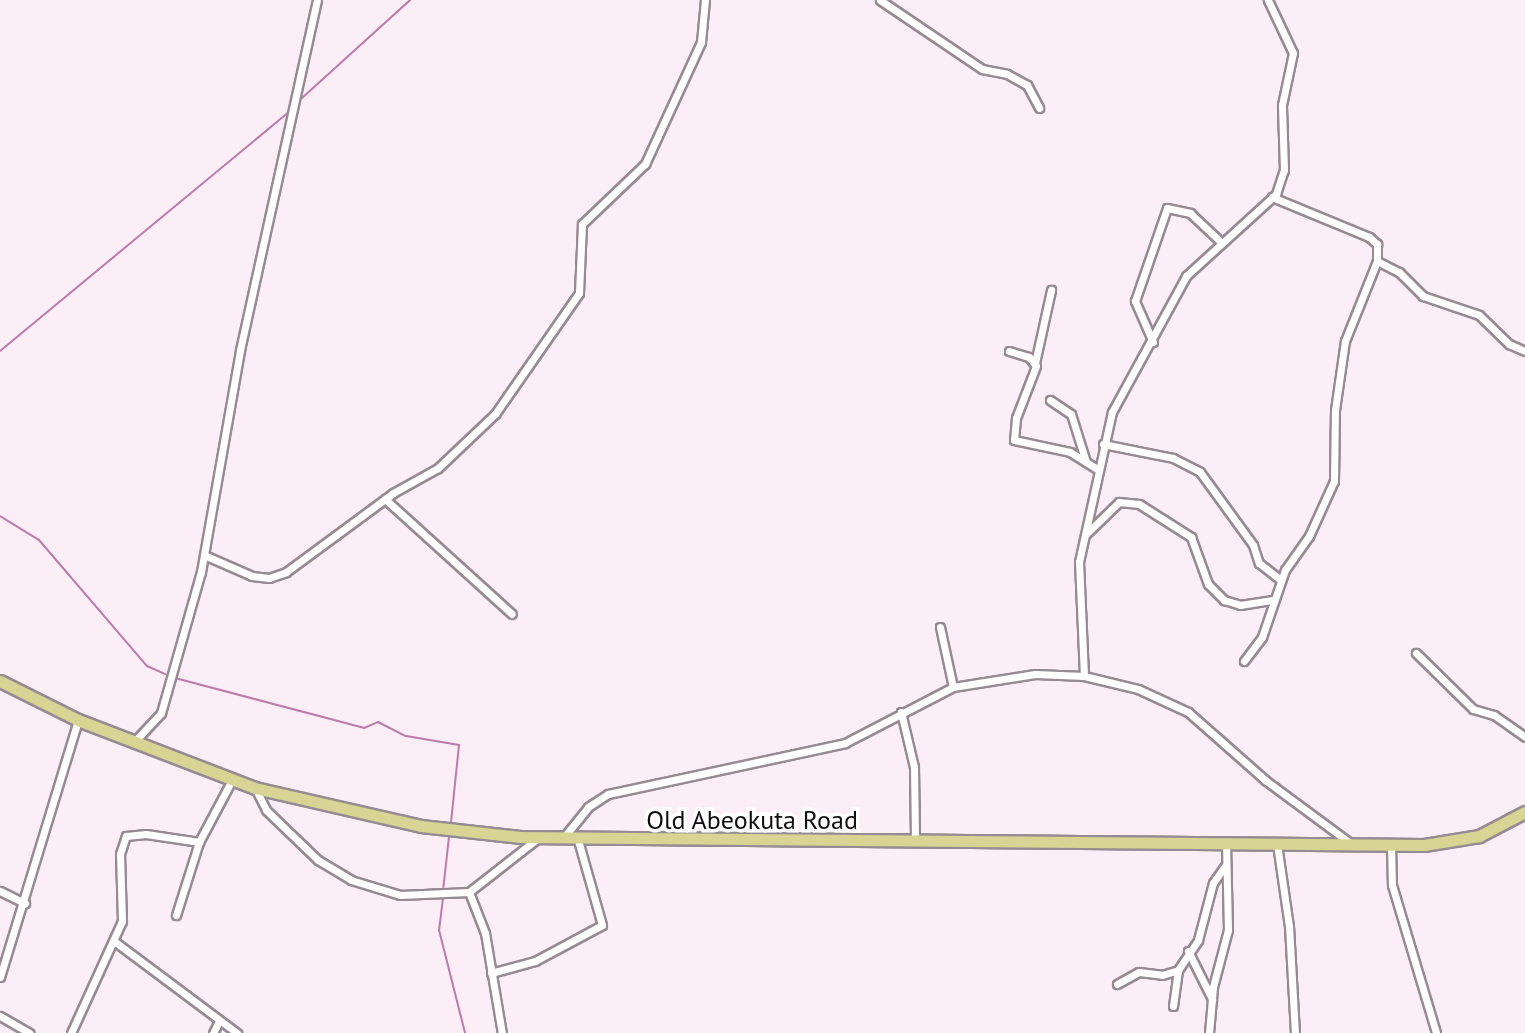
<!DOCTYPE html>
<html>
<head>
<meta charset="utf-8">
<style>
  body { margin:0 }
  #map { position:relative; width:1525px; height:1033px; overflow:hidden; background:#fbeef7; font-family:"PT Sans",sans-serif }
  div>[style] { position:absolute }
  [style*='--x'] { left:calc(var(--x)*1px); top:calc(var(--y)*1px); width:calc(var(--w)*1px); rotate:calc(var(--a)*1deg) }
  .stream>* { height:2px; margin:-1px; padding:0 1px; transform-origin:1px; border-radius:1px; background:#bc7ba9 }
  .roads { filter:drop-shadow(2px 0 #978b93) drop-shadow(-2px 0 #978b93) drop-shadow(0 2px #978b93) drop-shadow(0 -2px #978b93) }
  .minor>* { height:7px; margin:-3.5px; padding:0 3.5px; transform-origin:3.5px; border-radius:3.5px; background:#fff }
  .trunk>* { height:11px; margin:-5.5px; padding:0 5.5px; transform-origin:5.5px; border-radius:5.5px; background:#d7d494 }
  span { translate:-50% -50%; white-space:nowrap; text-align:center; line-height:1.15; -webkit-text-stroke:7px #fff; paint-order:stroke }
  .street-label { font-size:26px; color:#100c0f }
</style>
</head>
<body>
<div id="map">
  <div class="stream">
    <i style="--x:302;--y:98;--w:146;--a:-42.2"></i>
    <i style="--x:0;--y:351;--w:376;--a:-39.6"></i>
    <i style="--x:0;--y:516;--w:46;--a:31.6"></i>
    <i style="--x:39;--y:540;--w:166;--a:49.4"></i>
    <i style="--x:147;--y:666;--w:20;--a:24"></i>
    <i style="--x:175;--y:678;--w:196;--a:14.8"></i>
    <i style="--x:364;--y:728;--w:15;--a:-23"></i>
    <i style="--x:378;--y:722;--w:31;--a:27"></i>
    <i style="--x:406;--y:736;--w:54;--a:9.6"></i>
    <i style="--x:459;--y:745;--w:78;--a:95.9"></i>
    <i style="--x:443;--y:891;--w:54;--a:-83.7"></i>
    <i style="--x:443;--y:898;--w:32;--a:97"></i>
    <i style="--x:439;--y:930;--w:106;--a:75.8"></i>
  </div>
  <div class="roads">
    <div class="minor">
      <i style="--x:880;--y:0;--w:123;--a:34.1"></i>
      <i style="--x:982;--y:69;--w:25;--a:11"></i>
      <i style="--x:1007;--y:74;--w:23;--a:29"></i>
      <i style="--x:1027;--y:85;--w:26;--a:62"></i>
      <i style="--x:1272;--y:197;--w:105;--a:22.4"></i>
      <i style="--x:1369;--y:237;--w:11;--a:41"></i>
      <i style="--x:1377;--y:244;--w:17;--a:90"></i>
      <i style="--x:1377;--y:261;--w:25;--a:27"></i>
      <i style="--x:1399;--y:272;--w:34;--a:45"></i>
      <i style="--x:1423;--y:296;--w:59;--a:18.7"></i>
      <i style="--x:1479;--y:315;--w:42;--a:44"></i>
      <i style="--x:1509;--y:344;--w:17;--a:24"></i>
      <i style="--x:1153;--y:342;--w:45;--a:-113.7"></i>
      <i style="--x:1135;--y:301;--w:98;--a:-71"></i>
      <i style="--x:1167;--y:208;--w:24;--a:12"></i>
      <i style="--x:1190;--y:213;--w:42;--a:43.1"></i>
      <i style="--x:1009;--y:351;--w:21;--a:17"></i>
      <i style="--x:1029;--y:357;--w:11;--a:52"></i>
      <i style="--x:1036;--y:366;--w:56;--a:111"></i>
      <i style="--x:1016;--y:418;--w:22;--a:95"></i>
      <i style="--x:1014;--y:440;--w:57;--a:12.1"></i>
      <i style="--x:1070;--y:452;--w:32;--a:32"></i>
      <i style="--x:1035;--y:363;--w:75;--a:-77.6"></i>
      <i style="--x:1050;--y:400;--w:25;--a:34"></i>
      <i style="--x:1071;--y:414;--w:50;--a:72.6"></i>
      <i style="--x:1103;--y:444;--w:71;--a:11.3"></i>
      <i style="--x:1173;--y:458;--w:30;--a:27"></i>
      <i style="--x:1200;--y:472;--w:90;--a:54"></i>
      <i style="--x:1253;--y:545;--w:19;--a:72"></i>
      <i style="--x:1259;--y:563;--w:28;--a:38"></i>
      <i style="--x:385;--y:499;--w:171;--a:42.2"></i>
      <i style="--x:1086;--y:534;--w:46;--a:-44.1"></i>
      <i style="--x:1119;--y:502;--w:20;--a:6"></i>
      <i style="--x:1139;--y:504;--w:62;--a:32.4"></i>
      <i style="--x:1191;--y:537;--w:50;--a:70.1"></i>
      <i style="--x:1208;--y:584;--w:23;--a:45"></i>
      <i style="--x:1224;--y:600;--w:17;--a:17"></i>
      <i style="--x:1240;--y:605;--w:33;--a:-9"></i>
      <i style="--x:204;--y:555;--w:52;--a:23.6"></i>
      <i style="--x:252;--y:576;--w:17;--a:7"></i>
      <i style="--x:269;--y:578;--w:18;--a:-19"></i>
      <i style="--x:286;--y:572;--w:133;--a:-36.4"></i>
      <i style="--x:393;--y:493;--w:51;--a:-29.1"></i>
      <i style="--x:438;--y:468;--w:79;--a:-43.5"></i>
      <i style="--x:495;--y:414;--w:147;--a:-55.2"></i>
      <i style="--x:579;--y:293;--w:69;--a:-87.5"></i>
      <i style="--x:582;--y:224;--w:87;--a:-43.6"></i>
      <i style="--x:645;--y:164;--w:134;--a:-65.3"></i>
      <i style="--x:701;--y:42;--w:42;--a:-84.6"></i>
      <i style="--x:940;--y:627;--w:61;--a:77.8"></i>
      <i style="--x:1416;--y:653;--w:80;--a:44.5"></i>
      <i style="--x:1473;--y:709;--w:22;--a:16"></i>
      <i style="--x:1494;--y:715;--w:38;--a:35"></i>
      <i style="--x:1244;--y:661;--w:30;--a:-53"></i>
      <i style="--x:1262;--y:637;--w:71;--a:-71.1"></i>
      <i style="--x:1285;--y:570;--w:42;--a:-54.8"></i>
      <i style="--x:1309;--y:536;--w:60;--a:-65.6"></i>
      <i style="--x:1334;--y:481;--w:71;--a:-89.2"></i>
      <i style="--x:1335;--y:410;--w:70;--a:-81.8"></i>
      <i style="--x:1345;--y:341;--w:86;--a:-68.2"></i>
      <i style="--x:1084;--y:676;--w:114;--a:-92.5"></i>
      <i style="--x:1079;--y:562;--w:154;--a:-77.6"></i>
      <i style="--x:1112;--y:412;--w:155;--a:-61.4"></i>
      <i style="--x:1186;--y:276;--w:122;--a:-42.3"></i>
      <i style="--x:1276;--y:194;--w:25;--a:-72"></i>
      <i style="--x:1284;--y:170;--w:65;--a:-91.8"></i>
      <i style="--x:1282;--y:105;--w:53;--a:-78.1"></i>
      <i style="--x:1293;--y:53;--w:59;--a:-115.3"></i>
      <i style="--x:901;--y:712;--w:57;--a:76.7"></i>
      <i style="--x:914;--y:767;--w:75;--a:89.2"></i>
      <i style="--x:133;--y:743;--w:41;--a:-47"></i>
      <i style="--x:161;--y:713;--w:147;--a:-74.2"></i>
      <i style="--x:201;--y:572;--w:225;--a:-80"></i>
      <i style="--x:240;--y:350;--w:358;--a:-77.6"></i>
      <i style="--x:255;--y:788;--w:25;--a:63"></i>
      <i style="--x:266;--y:810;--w:72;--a:43.9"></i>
      <i style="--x:318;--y:860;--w:39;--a:31"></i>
      <i style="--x:351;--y:880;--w:51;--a:17"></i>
      <i style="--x:400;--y:895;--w:69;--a:-2.5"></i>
      <i style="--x:469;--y:892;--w:88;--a:-38"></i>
      <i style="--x:564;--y:837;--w:38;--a:-51"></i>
      <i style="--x:588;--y:807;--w:24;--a:-33"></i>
      <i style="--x:608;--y:794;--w:242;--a:-12.1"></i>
      <i style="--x:845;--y:743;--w:122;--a:-27.4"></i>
      <i style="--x:953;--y:687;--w:83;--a:-9"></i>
      <i style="--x:1035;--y:674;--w:49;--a:2.3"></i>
      <i style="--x:1084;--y:676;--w:56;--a:13.5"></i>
      <i style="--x:1138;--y:689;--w:55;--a:24.7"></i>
      <i style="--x:1188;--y:712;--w:103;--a:41.4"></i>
      <i style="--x:1265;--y:780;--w:106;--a:36.5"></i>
      <i style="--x:1277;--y:844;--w:83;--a:81.7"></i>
      <i style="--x:1289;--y:926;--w:107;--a:86.8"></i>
      <i style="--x:1391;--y:845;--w:40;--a:88.6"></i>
      <i style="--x:1392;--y:885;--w:154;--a:73.4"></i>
      <i style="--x:0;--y:891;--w:28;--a:26"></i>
      <i style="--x:469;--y:892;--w:44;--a:68.7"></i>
      <i style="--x:485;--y:933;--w:101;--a:80.4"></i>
      <i style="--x:176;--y:915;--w:77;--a:-72.5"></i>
      <i style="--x:114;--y:941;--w:154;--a:36.8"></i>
      <i style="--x:1188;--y:951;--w:54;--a:63.4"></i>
      <i style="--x:491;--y:973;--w:46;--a:-15.3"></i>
      <i style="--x:535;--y:961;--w:76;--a:-28.2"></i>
      <i style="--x:602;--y:925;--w:88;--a:-105.8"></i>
      <i style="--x:0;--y:977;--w:269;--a:-73.1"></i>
      <i style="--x:1117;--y:984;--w:25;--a:-29"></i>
      <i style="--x:1139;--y:972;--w:23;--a:7"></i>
      <i style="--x:1162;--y:975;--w:17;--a:-17"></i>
      <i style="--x:1173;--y:1006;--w:36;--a:-82"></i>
      <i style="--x:1178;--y:970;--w:36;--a:-56"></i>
      <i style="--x:1198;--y:940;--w:59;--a:-75.3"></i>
      <i style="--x:1213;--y:883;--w:21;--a:-55"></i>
      <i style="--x:0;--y:1016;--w:34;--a:30"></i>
      <i style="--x:71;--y:1033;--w:123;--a:-65.5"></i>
      <i style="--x:122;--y:921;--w:67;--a:-91.7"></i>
      <i style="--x:120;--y:854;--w:19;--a:-72"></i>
      <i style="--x:126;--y:836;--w:20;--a:-6"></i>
      <i style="--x:146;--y:834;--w:54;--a:8.6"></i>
      <i style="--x:199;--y:842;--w:72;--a:-62"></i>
      <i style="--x:213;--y:1033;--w:13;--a:-63"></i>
      <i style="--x:1209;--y:1033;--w:46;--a:-85"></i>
      <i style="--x:1213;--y:987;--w:59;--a:-75.3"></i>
      <i style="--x:1228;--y:930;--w:87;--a:-91.3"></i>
    </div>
    <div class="trunk">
      <i style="--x:0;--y:681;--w:87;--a:26.6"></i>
      <i style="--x:78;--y:720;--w:190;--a:21"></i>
      <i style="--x:255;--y:788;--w:170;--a:12.9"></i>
      <i style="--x:421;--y:826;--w:100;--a:6.3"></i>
      <i style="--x:520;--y:837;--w:904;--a:0.51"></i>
      <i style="--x:1424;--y:845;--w:56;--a:-9.3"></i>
      <i style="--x:1479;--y:836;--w:52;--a:-27.6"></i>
    </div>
  </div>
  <div class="street-label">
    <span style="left:752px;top:820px">Old Abeokuta Road</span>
  </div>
</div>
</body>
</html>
